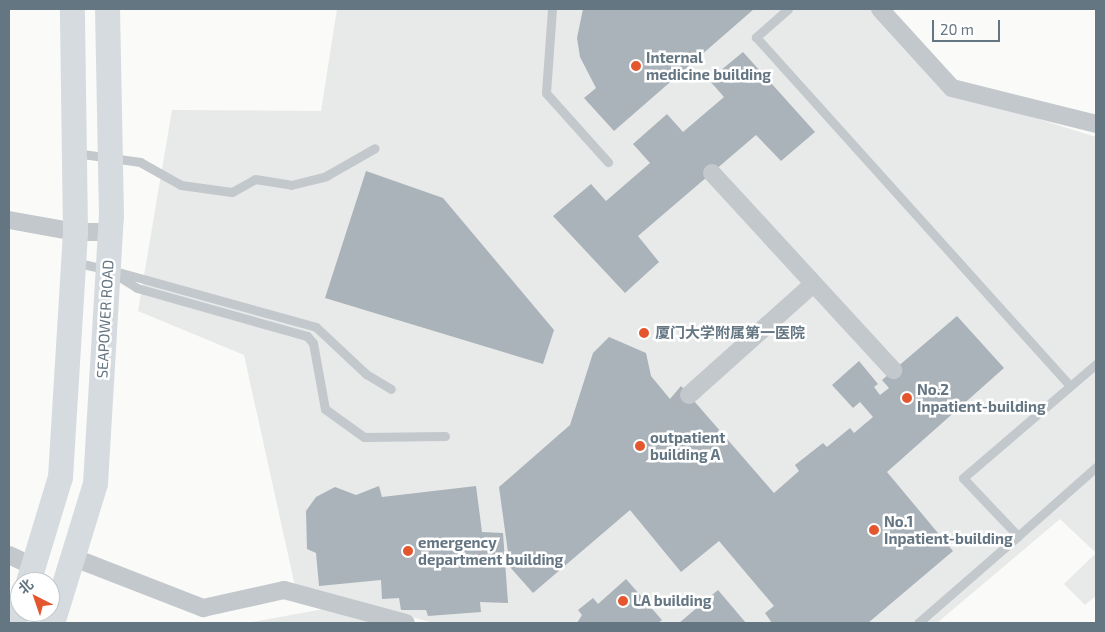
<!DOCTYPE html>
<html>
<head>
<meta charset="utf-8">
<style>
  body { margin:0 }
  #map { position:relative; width:1105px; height:632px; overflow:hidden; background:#fafaf8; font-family:"Exo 2","Noto Sans SC",sans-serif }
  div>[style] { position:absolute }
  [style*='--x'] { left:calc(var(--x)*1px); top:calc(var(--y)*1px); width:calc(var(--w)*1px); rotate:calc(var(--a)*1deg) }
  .built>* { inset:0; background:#e8e9e9 }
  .building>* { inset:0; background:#aab3b9 }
  .lane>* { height:9px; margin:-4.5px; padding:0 4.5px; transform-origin:4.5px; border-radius:4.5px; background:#c3c8cc }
  .street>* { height:18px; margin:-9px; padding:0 9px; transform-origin:9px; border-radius:9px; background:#c3c8cc }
  .secondary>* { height:25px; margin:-12.5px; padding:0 12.5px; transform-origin:12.5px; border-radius:12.5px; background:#d6dbdf }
  .dots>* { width:14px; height:14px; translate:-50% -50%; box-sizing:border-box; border:2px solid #fff; border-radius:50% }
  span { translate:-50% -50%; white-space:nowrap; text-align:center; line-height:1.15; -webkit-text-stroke:5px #fff; paint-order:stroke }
  .poi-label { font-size:15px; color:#657683; font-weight:700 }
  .left { translate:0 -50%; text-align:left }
  .street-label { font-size:15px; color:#657683 }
  .frame { position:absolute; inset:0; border:10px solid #657683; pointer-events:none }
  .north { position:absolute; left:10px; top:572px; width:50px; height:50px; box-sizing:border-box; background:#fff; border:1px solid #c1c8cd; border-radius:50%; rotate:319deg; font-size:14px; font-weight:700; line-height:20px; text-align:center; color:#657683 }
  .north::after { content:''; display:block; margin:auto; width:18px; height:22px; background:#e4572e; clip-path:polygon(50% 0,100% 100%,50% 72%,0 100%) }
  .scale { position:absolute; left:932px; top:20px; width:68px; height:22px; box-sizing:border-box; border:2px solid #657683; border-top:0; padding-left:6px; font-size:15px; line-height:18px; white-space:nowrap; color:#657683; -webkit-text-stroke:4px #fff; paint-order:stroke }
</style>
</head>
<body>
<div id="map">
  <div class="built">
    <i style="clip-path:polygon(337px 9px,874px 9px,943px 89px,1096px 137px,1096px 553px,1060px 519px,937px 623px,434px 623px,295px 586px,244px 355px,138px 311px,172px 110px,321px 111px)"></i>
    <i style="clip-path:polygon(1096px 553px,1096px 596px,1085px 605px,1064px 584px)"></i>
    <i style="clip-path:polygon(329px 608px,380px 623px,247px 623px)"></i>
  </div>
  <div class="building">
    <i style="clip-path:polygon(583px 9px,754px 9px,614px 131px,584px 98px,596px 88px,580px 57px,577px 38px)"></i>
    <i style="clip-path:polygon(743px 52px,815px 132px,781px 161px,756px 135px,638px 236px,659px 262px,625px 293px,553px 216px,591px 184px,606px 201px,650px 163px,633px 144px,667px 114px,683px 132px,724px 97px,709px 80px)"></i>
    <i style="clip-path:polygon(366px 171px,443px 198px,554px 330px,543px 364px,325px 298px)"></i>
    <i style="clip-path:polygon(957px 316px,1004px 368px,887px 472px,953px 551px,868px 623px,772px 623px,765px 613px,774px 606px,719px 541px,681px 572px,630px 510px,533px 593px,510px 567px,499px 487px,570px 425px,593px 353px,609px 337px,646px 353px,651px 376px,670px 399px,681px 386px,774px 493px,799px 471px,795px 465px,823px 443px,827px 447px,850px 428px,854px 433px,873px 417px,860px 402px,853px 408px,832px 385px,859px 361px,878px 384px,874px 387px,880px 395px,889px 388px,882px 380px)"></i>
    <i style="clip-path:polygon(379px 486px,382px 497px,476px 486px,482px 532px,503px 533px,508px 603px,480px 602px,481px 612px,428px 616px,426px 610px,401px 610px,399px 598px,382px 599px,381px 580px,319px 586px,316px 553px,307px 549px,306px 511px,316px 497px,335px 487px,356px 495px)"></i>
    <i style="clip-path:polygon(626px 579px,662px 620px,658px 623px,577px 623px,582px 615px,578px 610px,593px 598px,598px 604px)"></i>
    <i style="clip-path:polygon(718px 590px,746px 623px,679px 623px)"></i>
  </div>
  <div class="lane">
    <i style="--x:552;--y:9;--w:84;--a:94.1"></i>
    <i style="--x:546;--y:93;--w:93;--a:48.1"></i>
    <i style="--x:788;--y:9;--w:43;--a:138.8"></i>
    <i style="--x:756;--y:37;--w:468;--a:48"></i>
    <i style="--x:75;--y:153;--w:66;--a:7.9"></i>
    <i style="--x:140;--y:162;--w:47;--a:29.3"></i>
    <i style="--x:181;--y:185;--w:51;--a:7.8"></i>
    <i style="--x:232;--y:192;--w:26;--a:-29"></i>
    <i style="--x:255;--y:179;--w:36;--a:9"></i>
    <i style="--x:291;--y:185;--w:36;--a:-14"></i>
    <i style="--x:326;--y:176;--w:56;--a:-29.7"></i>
    <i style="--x:74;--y:262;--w:32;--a:13"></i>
    <i style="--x:110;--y:271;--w:32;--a:32"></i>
    <i style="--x:137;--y:288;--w:177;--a:15.8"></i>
    <i style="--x:307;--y:336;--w:9;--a:49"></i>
    <i style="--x:313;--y:343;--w:67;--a:79.7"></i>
    <i style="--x:325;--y:409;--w:48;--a:35.7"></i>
    <i style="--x:364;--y:437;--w:81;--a:-0.7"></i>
    <i style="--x:118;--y:272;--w:205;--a:15.5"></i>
    <i style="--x:316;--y:327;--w:69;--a:43.2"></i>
    <i style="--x:366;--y:374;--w:29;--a:31"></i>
    <i style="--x:1018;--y:536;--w:104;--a:-41.5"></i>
    <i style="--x:918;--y:623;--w:133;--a:-41"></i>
    <i style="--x:1018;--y:536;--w:80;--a:-133.5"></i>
    <i style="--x:963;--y:478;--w:175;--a:-40.6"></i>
  </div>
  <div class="street">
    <i style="--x:880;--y:9;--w:107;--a:47.7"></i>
    <i style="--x:952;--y:88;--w:148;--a:14"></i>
    <i style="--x:712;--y:173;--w:268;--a:47.4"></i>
    <i style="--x:9;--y:220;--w:67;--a:10.3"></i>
    <i style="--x:75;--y:232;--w:35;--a:0"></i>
    <i style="--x:689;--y:395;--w:166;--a:-41.8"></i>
    <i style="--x:9;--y:555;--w:26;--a:25"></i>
    <i style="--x:72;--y:557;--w:141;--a:21.3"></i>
    <i style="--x:203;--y:608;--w:83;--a:-12.5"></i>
    <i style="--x:284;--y:590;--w:126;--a:15.1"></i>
  </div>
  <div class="secondary">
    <i style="--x:28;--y:582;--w:110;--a:-73.1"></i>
    <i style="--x:60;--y:477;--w:245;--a:-86.5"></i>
    <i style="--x:75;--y:232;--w:223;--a:-90.8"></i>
    <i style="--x:11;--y:623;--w:17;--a:-59"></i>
    <i style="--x:52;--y:623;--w:146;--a:-72.9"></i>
    <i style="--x:95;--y:483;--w:267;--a:-86.6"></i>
    <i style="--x:111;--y:216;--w:207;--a:-91.1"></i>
  </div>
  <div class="dots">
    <i style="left:636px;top:66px;background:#e4572e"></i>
    <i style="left:644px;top:333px;background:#e4572e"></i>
    <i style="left:907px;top:398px;background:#e4572e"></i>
    <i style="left:640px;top:446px;background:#e4572e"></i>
    <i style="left:874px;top:530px;background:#e4572e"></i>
    <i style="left:408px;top:551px;background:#e4572e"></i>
    <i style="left:623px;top:601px;background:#e4572e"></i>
  </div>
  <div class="poi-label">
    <span class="left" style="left:646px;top:66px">Internal<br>medicine building</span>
    <span class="left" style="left:655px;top:333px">厦门大学附属第一医院</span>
    <span class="left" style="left:917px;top:398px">No.2<br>Inpatient-building</span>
    <span class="left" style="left:650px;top:446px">outpatient<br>building A</span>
    <span class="left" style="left:884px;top:530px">No.1<br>Inpatient-building</span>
    <span class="left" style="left:418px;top:551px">emergency<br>department building</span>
    <span class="left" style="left:633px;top:601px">LA building</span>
  </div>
  <div class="street-label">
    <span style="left:105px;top:319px;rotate:-87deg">SEAPOWER ROAD</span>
  </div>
  <div class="frame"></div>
  <div class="north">北</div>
  <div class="scale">20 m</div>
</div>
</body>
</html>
